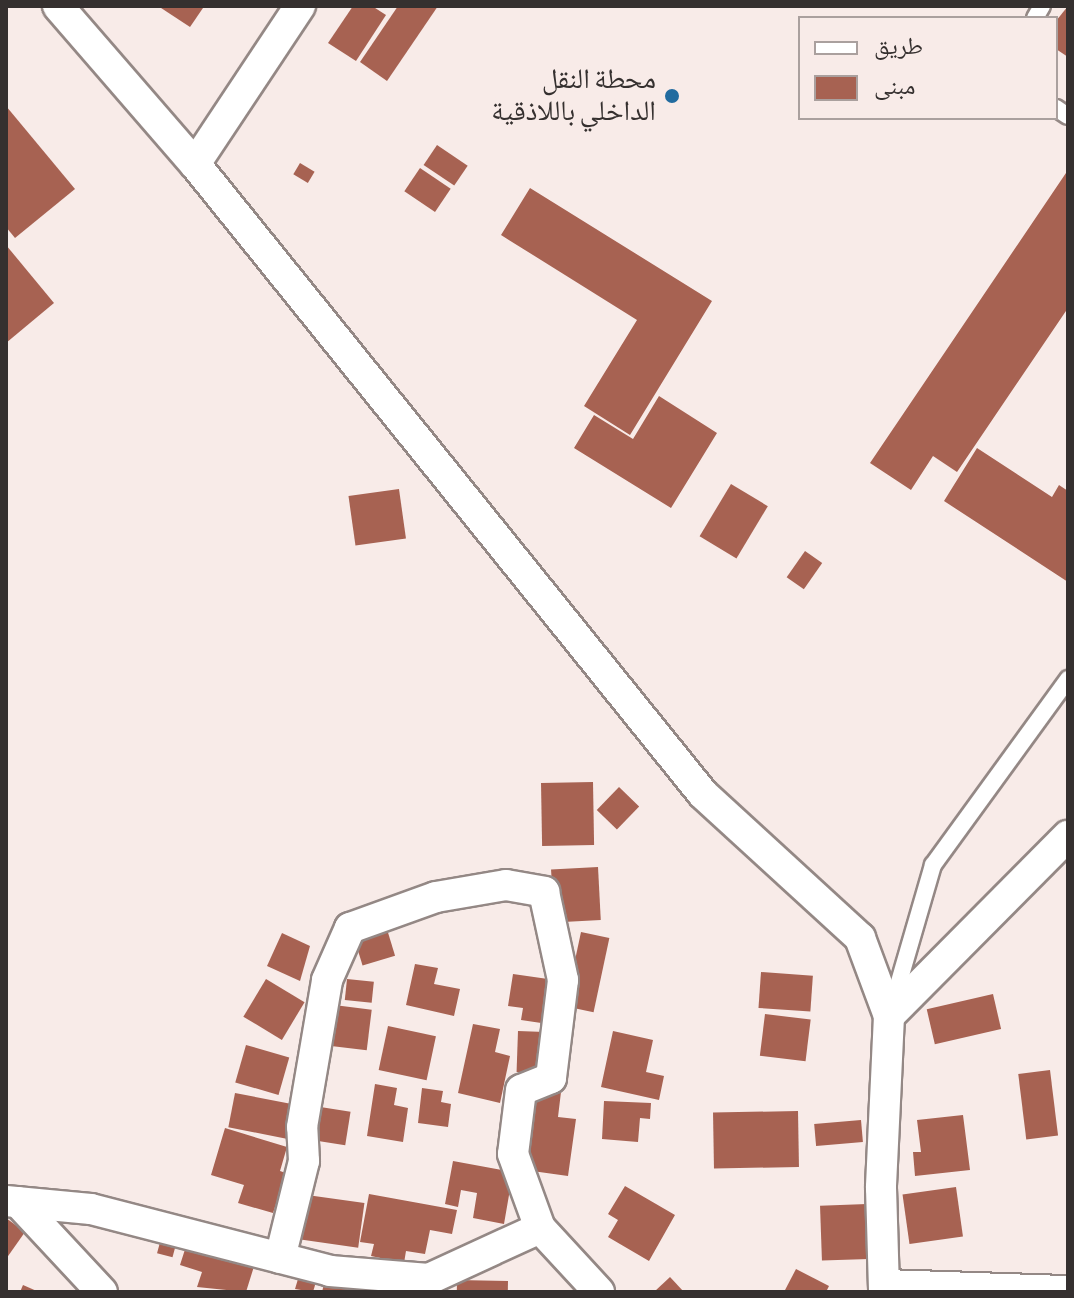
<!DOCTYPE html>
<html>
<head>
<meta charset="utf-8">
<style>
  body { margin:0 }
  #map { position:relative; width:1074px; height:1298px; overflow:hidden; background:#f8ebe8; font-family:"Sofia Sans Condensed","Noto Naskh Arabic",sans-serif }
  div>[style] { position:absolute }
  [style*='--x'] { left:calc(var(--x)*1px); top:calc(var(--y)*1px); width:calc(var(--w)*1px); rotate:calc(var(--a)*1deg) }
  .building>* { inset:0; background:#a76252; transform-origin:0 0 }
  .roads { filter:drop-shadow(2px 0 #948885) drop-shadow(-2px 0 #948885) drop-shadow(0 2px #948885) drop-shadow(0 -2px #948885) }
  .lane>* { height:16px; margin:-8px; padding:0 8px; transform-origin:8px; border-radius:8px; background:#fff }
  .street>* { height:30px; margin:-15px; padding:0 15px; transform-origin:15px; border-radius:15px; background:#fff }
  .dots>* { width:22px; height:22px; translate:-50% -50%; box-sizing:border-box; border:4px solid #f8ebe8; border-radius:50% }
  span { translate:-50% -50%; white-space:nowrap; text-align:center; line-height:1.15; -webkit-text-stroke:8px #f8ebe8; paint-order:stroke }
  .poi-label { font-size:28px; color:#35302f }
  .right { translate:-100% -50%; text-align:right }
  .frame { position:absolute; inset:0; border:8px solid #35302f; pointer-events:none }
  .legend { position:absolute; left:798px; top:16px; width:260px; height:104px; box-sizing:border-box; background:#f8ebe8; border:2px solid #aaa09e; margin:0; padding:10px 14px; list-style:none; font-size:24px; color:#35302f }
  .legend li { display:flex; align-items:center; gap:16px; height:40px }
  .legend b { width:40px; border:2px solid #aaa09e }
</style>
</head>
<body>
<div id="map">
  <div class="building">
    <i style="clip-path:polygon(158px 6px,200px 6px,203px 8px,190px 27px)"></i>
    <i style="clip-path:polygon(353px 6px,372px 6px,386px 15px,356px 61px,328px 43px)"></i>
    <i style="clip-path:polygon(398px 6px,438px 6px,387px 81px,360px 62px)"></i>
    <i style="clip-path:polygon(1068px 6px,1068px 57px,1056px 49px,1056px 21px)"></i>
    <i style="clip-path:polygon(6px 106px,75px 189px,15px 238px,6px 227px)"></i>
    <i style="left:437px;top:145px;width:37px;height:24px;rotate:34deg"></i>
    <i style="left:300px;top:163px;width:17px;height:13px;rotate:31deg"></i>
    <i style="left:420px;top:168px;width:37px;height:28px;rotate:34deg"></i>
    <i style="clip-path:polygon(1068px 170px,1068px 308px,957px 472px,933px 456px,911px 490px,870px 463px)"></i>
    <i style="clip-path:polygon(530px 188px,712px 301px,630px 435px,584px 406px,637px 320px,501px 235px)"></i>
    <i style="clip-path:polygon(6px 245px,54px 303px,6px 343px)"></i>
    <i style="clip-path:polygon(659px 396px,717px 433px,671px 508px,574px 448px,594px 415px,633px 439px)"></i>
    <i style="clip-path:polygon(977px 448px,1052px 497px,1059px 485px,1068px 491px,1068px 582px,944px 501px)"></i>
    <i style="left:731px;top:484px;width:43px;height:61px;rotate:31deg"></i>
    <i style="left:399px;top:489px;width:50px;height:51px;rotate:82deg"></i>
    <i style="left:805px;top:551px;width:21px;height:32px;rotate:35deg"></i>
    <i style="left:593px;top:782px;width:63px;height:52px;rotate:89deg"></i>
    <i style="left:619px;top:787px;width:28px;height:32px;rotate:44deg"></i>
    <i style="left:598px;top:867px;width:53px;height:47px;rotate:87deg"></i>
    <i style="left:386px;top:926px;width:31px;height:34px;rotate:73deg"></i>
    <i style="left:581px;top:932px;width:29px;height:76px;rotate:12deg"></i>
    <i style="clip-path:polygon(282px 933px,310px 946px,300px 981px,267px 966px)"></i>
    <i style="clip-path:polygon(415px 964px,438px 968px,434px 984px,460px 989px,454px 1016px,406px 1005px)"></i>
    <i style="left:761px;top:972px;width:52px;height:36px;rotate:4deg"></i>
    <i style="clip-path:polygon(513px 974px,555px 980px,548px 1024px,521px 1020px,523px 1008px,508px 1006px)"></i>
    <i style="left:266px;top:979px;width:45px;height:44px;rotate:31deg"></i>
    <i style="left:347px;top:979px;width:27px;height:21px;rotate:6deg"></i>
    <i style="left:993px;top:994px;width:36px;height:68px;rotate:77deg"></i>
    <i style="left:334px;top:1005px;width:38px;height:41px;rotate:7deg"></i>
    <i style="left:765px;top:1014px;width:46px;height:42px;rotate:7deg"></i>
    <i style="clip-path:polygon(473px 1024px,500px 1029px,495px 1052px,510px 1056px,500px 1103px,458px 1093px)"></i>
    <i style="left:388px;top:1026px;width:49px;height:45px;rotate:12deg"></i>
    <i style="left:518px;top:1031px;width:27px;height:41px;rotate:2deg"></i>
    <i style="clip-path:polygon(613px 1031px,653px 1040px,646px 1072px,664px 1076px,659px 1100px,601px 1087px)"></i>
    <i style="left:246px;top:1045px;width:45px;height:39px;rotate:16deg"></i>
    <i style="left:1050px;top:1070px;width:66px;height:32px;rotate:83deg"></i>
    <i style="clip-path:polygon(375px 1084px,397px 1088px,394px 1105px,408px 1108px,403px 1142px,367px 1136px)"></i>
    <i style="clip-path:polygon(422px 1088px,443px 1091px,441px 1102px,451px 1104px,448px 1127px,418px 1123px)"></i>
    <i style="clip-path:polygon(536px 1088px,561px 1092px,558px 1117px,576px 1119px,568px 1176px,525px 1170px)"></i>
    <i style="left:235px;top:1093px;width:63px;height:35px;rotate:11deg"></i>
    <i style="clip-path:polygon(604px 1101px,651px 1103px,650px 1119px,640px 1118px,638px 1142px,602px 1139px)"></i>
    <i style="left:314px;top:1106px;width:37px;height:34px;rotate:9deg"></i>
    <i style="left:798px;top:1111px;width:56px;height:85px;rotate:89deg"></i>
    <i style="clip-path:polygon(963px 1115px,970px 1170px,915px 1176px,913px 1152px,921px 1152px,917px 1120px)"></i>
    <i style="left:861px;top:1120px;width:22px;height:47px;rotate:85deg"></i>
    <i style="clip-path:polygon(225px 1128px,287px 1147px,280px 1171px,295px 1176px,287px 1204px,277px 1201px,273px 1213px,238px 1203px,244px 1185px,211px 1175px)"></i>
    <i style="clip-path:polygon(453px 1161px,513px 1172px,504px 1224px,473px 1218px,477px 1193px,461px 1190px,458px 1207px,445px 1204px)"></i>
    <i style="clip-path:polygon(625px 1186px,675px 1215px,649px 1261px,608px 1237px,618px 1220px,608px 1214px)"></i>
    <i style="left:956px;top:1187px;width:50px;height:54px;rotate:82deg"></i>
    <i style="clip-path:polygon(369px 1194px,457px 1210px,452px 1234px,430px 1230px,425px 1254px,406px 1251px,404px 1263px,371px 1256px,374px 1244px,360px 1242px)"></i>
    <i style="left:307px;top:1195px;width:58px;height:45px;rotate:8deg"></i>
    <i style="left:867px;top:1204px;width:55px;height:47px;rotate:88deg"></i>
    <i style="clip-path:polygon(6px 1218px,25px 1232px,6px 1259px)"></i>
    <i style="left:163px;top:1231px;width:16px;height:23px;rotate:15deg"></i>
    <i style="clip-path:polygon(188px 1240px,256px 1260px,246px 1292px,197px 1287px,202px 1272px,180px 1265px)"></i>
    <i style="clip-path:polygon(301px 1269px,318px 1275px,313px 1292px,295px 1289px)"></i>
    <i style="clip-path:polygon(796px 1269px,829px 1286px,826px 1292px,784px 1292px)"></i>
    <i style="clip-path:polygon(326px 1276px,360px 1285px,358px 1292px,322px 1292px)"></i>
    <i style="clip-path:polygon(670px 1277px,684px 1292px,654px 1292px)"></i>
    <i style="left:457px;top:1280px;width:51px;height:12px;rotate:1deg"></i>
    <i style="clip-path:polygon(23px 1285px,39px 1292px,20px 1292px)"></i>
  </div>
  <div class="roads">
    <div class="lane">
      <i style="--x:1035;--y:18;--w:14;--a:-60"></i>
      <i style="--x:1056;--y:108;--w:14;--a:34"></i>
      <i style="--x:892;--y:1006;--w:147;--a:-73.8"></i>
      <i style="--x:933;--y:865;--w:230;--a:-54"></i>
    </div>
    <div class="street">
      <i style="--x:58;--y:6;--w:209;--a:49.1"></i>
      <i style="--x:195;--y:164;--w:809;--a:51.12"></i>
      <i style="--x:703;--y:794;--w:213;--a:42.5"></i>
      <i style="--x:860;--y:938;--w:83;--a:69.6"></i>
      <i style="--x:889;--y:1016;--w:172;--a:92.7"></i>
      <i style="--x:881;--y:1188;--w:104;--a:88.3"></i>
      <i style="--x:195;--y:164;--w:190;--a:-56.4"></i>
      <i style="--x:889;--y:1016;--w:254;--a:-45.2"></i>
      <i style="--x:6;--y:1201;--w:85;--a:5.4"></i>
      <i style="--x:91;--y:1209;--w:247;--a:14.5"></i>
      <i style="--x:330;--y:1271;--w:99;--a:4.6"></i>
      <i style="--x:429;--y:1279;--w:122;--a:-24.7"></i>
      <i style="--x:540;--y:1228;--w:87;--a:47.3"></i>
      <i style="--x:18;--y:1202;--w:123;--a:47"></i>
      <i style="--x:280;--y:1258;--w:100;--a:-76.1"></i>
      <i style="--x:304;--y:1161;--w:34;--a:-93"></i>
      <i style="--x:302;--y:1127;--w:149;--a:-80.3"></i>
      <i style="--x:327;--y:980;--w:57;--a:-66.1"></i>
      <i style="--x:350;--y:928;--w:91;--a:-19.8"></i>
      <i style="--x:436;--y:897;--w:71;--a:-9.7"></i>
      <i style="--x:506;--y:885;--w:39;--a:10"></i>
      <i style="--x:544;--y:892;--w:90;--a:77.8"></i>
      <i style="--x:563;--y:980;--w:99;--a:97"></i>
      <i style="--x:551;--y:1078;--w:32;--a:158"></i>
      <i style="--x:521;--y:1090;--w:64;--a:97.1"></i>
      <i style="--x:513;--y:1154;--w:79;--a:70"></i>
      <i style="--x:884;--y:1285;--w:184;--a:1.9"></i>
    </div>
  </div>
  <div class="dots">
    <i style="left:672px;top:96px;background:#226b9f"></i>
  </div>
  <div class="poi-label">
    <span class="right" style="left:656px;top:96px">محطة النقل<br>الداخلي باللاذقية</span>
  </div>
  <div class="frame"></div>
  <ul class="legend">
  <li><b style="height:10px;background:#fff"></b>طريق</li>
  <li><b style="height:22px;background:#a76252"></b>مبنى</li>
  </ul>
</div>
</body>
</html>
